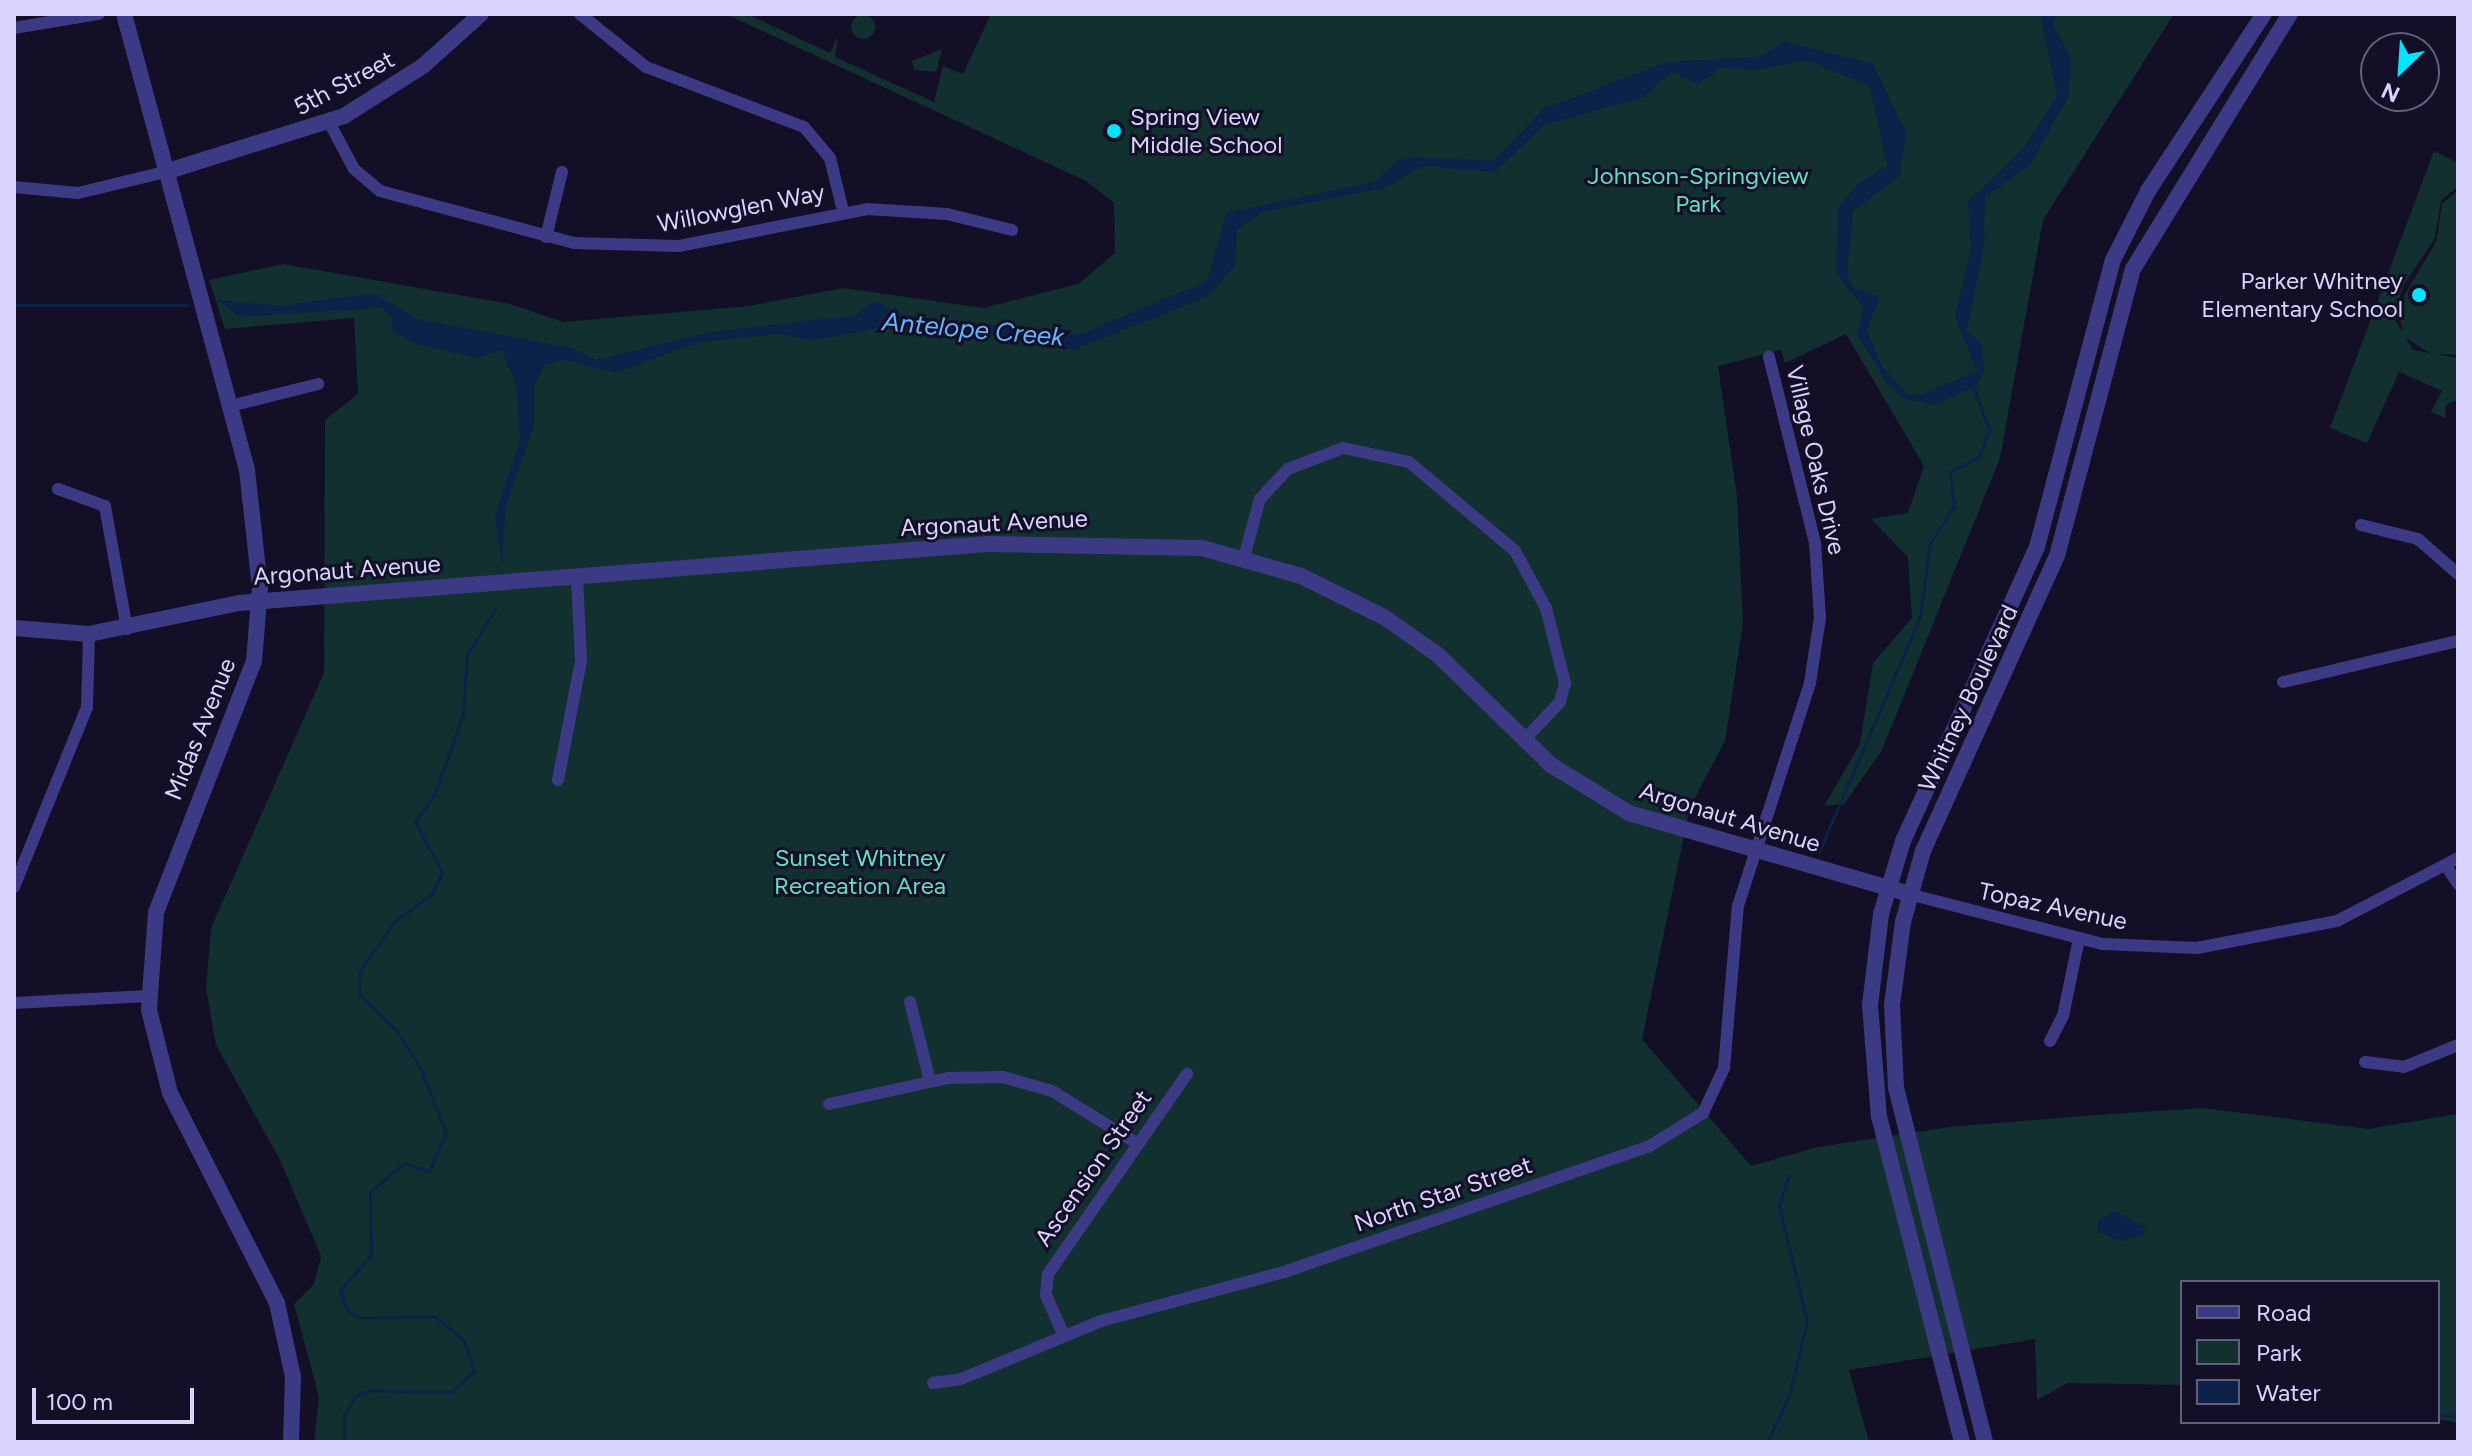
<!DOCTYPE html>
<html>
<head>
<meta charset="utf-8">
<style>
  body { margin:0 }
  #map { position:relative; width:2472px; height:1456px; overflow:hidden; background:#130f26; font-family:Figtree,sans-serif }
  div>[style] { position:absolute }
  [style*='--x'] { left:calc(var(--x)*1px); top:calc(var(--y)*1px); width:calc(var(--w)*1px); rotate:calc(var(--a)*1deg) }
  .green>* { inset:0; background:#12302f }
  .round { border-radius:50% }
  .water>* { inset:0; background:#0c2248 }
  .stream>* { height:3px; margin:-1.5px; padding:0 1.5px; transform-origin:1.5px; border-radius:1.5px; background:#0c2248 }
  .minor>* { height:12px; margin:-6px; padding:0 6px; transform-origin:6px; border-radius:6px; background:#3d3a85 }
  .tertiary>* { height:16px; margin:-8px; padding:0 8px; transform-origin:8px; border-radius:8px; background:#3d3a85 }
  .dots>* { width:22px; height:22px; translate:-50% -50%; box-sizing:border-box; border:4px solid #130f26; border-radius:50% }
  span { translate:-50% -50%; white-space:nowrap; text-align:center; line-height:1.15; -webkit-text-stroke:6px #130f26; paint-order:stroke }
  .street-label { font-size:24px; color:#d9d4ff }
  .poi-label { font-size:24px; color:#d9d4ff }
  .left { translate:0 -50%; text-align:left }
  .right { translate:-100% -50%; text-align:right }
  .park-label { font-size:24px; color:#5fe0c0 }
  .water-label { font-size:26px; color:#62b6ff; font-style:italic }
  .frame { position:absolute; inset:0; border:16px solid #d9d4ff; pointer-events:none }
  .legend { position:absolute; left:2180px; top:1280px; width:260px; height:144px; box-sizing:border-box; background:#130f26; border:2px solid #625e7d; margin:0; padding:10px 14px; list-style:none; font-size:24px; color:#d9d4ff }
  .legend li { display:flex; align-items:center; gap:16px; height:40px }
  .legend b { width:40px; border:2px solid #625e7d }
  .north { position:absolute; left:2360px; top:32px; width:80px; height:80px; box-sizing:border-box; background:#130f26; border:2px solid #625e7d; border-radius:50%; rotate:205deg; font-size:22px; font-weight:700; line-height:32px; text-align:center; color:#d9d4ff }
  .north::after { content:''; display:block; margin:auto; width:28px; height:36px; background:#00e5ff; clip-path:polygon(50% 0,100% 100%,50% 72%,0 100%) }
  .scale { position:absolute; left:32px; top:1388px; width:162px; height:36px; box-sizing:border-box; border:4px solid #d9d4ff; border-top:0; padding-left:10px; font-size:24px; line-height:28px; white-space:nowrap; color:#d9d4ff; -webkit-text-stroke:6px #130f26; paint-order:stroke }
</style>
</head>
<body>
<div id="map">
  <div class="green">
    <i style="clip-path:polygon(726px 14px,747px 14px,830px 53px,838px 36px,835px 57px,934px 102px,943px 66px,963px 74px,991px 14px,2174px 14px,2043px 220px,2000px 458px,1882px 750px,1844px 804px,1824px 806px,1860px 744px,1873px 663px,1912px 618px,1908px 557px,1871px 519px,1908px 513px,1924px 466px,1846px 334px,1785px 363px,1781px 350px,1718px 366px,1737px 496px,1743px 623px,1725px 741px,1690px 807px,1642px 1039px,1751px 1166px,1818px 1147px,1949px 1127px,2096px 1115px,2203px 1108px,2368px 1129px,2458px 1114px,2458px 1423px,2438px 1419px,2438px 1282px,2182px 1282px,2182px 1385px,2068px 1383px,2037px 1400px,2035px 1339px,1849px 1370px,1869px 1442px,314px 1442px,319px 1397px,294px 1304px,314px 1284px,321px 1256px,279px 1158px,216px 1045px,206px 988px,211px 928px,324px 673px,325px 420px,358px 394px,354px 318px,225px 329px,209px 280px,283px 264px,510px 304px,563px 322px,749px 306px,843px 288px,983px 308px,1078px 284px,1115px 253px,1114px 203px,1086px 181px)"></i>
    <i class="round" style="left:851px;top:15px;width:24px;height:24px"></i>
    <i style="clip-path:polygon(942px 49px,936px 72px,914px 70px,912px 61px)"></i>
    <i style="clip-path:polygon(2434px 151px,2458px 163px,2458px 186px,2441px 201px,2435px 238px,2403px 286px,2394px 318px,2413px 350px,2458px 358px,2458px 399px,2446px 405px,2445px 418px,2431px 412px,2442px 391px,2399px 372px,2367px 443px,2330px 428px)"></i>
    <i style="clip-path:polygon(2458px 190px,2458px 355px,2431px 354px,2403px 336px,2398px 306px,2436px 242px,2442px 204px)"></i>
  </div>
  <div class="water">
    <i style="clip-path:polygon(2040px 14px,2058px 14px,2053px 24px,2071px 57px,2069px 95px,2031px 164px,1985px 197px,1984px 246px,1967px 331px,1982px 343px,1984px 371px,1976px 386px,1935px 405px,1901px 398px,1887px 383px,1857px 334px,1864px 309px,1836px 274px,1838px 208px,1857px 184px,1887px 166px,1870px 87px,1808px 60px,1755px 70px,1722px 67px,1698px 84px,1671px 72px,1644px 97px,1544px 125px,1495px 172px,1423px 166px,1385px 188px,1262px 212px,1237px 230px,1235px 266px,1207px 297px,1073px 350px,1049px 340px,894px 325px,811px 341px,783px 334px,699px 342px,616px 373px,566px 360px,546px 364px,534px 385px,534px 425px,505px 509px,502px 565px,495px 516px,520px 441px,516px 384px,501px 350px,478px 358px,417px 344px,391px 330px,393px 318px,381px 308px,240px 317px,216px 300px,281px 306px,374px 293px,417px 319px,572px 348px,596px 360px,706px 333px,856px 315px,874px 301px,902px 315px,1081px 334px,1207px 281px,1226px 213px,1374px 182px,1399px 160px,1416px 157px,1494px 161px,1543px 109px,1667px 62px,1758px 57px,1784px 42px,1872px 63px,1906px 132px,1900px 176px,1853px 211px,1847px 277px,1853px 288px,1879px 297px,1867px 331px,1882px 367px,1907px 394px,1921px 395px,1977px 371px,1955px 317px,1971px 248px,1968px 201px,2025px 147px,2057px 95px)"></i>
    <i style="clip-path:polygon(2115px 1211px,2145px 1227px,2143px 1236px,2120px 1241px,2098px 1232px,2098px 1220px)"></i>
  </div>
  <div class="stream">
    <i style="--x:14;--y:305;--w:173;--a:0"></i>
    <i style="--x:1819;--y:852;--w:257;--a:-66.8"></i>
    <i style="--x:1920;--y:616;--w:74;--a:-82.2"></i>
    <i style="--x:1930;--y:543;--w:44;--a:-57"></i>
    <i style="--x:1954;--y:506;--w:34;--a:-97"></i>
    <i style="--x:1950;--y:472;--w:33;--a:-27"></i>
    <i style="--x:1979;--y:457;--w:30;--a:-70"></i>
    <i style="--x:1989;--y:429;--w:48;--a:-110.7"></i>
    <i style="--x:2438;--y:1415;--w:20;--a:6"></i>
    <i style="--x:344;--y:1442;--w:27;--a:-90"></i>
    <i style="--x:344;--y:1415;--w:22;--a:-60"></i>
    <i style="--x:355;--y:1396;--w:17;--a:-21"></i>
    <i style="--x:371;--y:1390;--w:80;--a:1.4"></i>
    <i style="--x:451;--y:1392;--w:31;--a:-42"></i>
    <i style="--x:474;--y:1371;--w:33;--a:-108"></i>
    <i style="--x:464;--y:1340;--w:38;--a:-141"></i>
    <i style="--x:434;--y:1316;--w:74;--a:178.5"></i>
    <i style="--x:360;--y:1318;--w:15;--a:-148"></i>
    <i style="--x:347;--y:1310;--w:21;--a:-109"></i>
    <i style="--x:340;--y:1290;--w:47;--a:-48.5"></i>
    <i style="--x:371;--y:1255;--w:63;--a:-90.9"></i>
    <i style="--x:370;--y:1192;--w:45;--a:-40.5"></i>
    <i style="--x:404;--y:1163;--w:26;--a:18"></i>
    <i style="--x:429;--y:1171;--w:42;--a:-65.9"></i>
    <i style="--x:446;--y:1133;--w:70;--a:-111.8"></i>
    <i style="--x:420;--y:1068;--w:44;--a:-121.9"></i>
    <i style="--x:397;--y:1031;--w:52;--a:-135.8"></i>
    <i style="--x:360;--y:995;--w:23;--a:-92"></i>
    <i style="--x:359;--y:972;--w:62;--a:-54.8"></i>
    <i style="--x:395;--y:921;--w:46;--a:-36.1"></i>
    <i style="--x:432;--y:894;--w:24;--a:-66"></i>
    <i style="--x:442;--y:872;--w:57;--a:-118.4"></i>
    <i style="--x:415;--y:822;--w:35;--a:-55"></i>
    <i style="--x:435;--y:793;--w:83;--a:-70.3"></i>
    <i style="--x:463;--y:715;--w:60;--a:-86.2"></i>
    <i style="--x:467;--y:655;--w:54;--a:-58.7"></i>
    <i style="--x:1767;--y:1442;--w:51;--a:-64.4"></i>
    <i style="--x:1789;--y:1396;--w:77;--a:-76.5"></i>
    <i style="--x:1807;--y:1321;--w:118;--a:-103.7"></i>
    <i style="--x:1779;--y:1206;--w:32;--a:-72"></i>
  </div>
  <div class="minor">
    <i style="--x:580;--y:14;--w:85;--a:38.8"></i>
    <i style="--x:646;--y:67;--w:169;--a:20.8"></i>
    <i style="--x:804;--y:127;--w:40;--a:50"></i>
    <i style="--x:830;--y:158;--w:55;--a:76.2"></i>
    <i style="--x:14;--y:28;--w:86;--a:-9.4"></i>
    <i style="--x:329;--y:122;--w:53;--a:62"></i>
    <i style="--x:354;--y:169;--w:34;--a:40"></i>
    <i style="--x:380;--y:191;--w:201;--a:15"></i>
    <i style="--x:574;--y:243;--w:105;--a:1.6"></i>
    <i style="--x:679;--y:246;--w:192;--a:-11.1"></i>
    <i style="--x:867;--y:209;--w:80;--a:3.6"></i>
    <i style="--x:947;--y:214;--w:67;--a:13.8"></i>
    <i style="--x:14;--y:187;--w:64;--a:5.4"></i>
    <i style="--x:78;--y:193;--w:89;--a:-13.6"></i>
    <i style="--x:546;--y:237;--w:67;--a:-76.2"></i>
    <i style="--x:230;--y:406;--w:91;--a:-14"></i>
    <i style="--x:58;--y:489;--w:50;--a:19.9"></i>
    <i style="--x:105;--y:506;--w:125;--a:79.9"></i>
    <i style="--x:2361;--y:525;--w:59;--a:13.8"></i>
    <i style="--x:2418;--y:539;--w:53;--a:41.2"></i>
    <i style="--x:1244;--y:557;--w:60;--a:-74.6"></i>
    <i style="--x:1260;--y:499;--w:41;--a:-47"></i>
    <i style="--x:1288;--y:469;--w:59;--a:-20.9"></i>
    <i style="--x:1343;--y:448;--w:67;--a:12"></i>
    <i style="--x:1409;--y:462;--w:138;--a:40"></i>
    <i style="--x:1515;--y:551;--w:65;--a:61.5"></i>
    <i style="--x:1546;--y:608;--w:77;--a:75.8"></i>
    <i style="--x:1565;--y:683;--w:20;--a:105"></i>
    <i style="--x:1560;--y:702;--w:52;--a:133.5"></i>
    <i style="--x:2283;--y:682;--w:180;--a:-13.2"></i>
    <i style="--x:558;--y:780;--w:121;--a:-79.1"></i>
    <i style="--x:581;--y:661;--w:85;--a:-92.7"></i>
    <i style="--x:2446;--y:866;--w:22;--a:56"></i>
    <i style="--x:14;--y:887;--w:194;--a:-67.9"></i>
    <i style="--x:87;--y:707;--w:73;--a:-88.4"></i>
    <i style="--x:1909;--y:894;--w:200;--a:14.5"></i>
    <i style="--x:2103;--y:944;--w:94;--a:2.4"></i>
    <i style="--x:2197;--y:948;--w:143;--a:-10.9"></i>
    <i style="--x:2337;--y:921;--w:136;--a:-27.5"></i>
    <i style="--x:910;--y:1002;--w:81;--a:75.8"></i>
    <i style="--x:14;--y:1003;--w:134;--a:-3"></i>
    <i style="--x:2050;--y:1041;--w:28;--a:-63"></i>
    <i style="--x:2063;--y:1016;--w:79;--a:-78.3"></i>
    <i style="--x:2365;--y:1062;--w:39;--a:7"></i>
    <i style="--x:2404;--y:1067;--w:58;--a:-22.2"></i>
    <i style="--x:829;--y:1104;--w:122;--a:-12.3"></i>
    <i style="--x:948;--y:1078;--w:55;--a:-1"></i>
    <i style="--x:1003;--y:1077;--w:51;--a:15.9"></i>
    <i style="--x:1052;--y:1091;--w:97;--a:31.6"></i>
    <i style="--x:1064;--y:1336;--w:45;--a:-113.7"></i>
    <i style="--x:1046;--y:1295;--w:21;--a:-85"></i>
    <i style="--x:1048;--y:1274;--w:244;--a:-55.2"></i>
    <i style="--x:933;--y:1383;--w:28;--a:-8"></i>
    <i style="--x:961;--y:1379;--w:152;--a:-22.5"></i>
    <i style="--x:1101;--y:1321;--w:189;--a:-15"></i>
    <i style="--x:1284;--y:1272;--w:385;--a:-19"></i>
    <i style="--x:1648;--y:1147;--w:65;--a:-31.7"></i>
    <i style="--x:1703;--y:1113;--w:50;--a:-65"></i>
    <i style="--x:1724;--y:1068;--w:163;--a:-85.1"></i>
    <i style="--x:1738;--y:906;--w:234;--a:-72.1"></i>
    <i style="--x:1810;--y:683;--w:66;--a:-81.3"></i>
    <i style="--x:1820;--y:618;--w:75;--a:-93.8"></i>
    <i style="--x:1815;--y:543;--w:192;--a:-103.9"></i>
  </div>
  <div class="tertiary">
    <i style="--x:124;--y:14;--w:472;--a:74.9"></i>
    <i style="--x:247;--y:470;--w:118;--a:83.7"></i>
    <i style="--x:260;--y:587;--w:74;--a:94.6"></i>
    <i style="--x:254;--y:661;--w:269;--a:111.3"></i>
    <i style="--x:156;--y:912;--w:98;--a:94.1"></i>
    <i style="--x:149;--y:1010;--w:86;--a:75.8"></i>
    <i style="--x:170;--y:1093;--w:236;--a:63"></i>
    <i style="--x:277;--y:1303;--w:76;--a:77.8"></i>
    <i style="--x:293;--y:1377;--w:65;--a:91.8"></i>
    <i style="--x:165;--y:172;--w:188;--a:-17.4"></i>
    <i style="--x:344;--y:116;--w:93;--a:-32.3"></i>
    <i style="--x:423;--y:66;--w:78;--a:-41.9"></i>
    <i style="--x:14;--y:628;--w:75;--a:4.6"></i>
    <i style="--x:89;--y:634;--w:153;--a:-11.7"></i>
    <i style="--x:239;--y:603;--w:751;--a:-4.5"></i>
    <i style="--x:988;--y:544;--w:214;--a:1.1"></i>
    <i style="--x:1202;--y:548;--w:103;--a:15.8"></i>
    <i style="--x:1301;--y:576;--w:93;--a:26.3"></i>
    <i style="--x:1384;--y:617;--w:66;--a:35.1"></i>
    <i style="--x:1438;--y:655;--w:158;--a:44.2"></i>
    <i style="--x:1551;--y:765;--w:92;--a:31.6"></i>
    <i style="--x:1629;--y:813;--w:291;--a:16.1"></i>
    <i style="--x:1962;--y:1442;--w:335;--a:-104.3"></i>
    <i style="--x:1879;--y:1117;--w:112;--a:-94.6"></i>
    <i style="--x:1870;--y:1005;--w:92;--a:-83.1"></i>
    <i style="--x:1881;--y:914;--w:76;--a:-73.2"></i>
    <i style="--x:1903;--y:841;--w:323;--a:-65.5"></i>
    <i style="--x:2037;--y:547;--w:297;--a:-75.2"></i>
    <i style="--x:2113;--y:260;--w:77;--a:-63.1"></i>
    <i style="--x:2148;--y:191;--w:212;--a:-56.8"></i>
    <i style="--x:1985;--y:1442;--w:366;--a:-104.1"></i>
    <i style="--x:1896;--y:1087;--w:82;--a:-92.8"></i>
    <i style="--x:1892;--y:1005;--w:84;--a:-82.5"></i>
    <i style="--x:1903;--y:922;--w:74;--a:-74.3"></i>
    <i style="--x:1923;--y:851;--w:324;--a:-65.6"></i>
    <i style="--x:2057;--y:556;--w:297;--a:-75.2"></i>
    <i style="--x:2133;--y:269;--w:299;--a:-58.4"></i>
  </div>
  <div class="dots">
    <i style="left:1114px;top:131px;background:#00e5ff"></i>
    <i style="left:2419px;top:295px;background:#00e5ff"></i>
  </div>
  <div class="street-label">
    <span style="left:344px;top:83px;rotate:-28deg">5th Street</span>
    <span style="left:741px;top:208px;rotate:-11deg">Willowglen Way</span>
    <span style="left:1816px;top:460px;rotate:77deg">Village Oaks Drive</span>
    <span style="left:994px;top:523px;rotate:-3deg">Argonaut Avenue</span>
    <span style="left:347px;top:570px;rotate:-4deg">Argonaut Avenue</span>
    <span style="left:1968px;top:698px;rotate:-65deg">Whitney Boulevard</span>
    <span style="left:200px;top:729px;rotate:-68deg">Midas Avenue</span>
    <span style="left:1730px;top:817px;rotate:17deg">Argonaut Avenue</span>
    <span style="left:2053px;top:906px;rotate:12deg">Topaz Avenue</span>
    <span style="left:1093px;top:1168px;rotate:-55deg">Ascension Street</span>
    <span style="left:1443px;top:1194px;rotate:-19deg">North Star Street</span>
  </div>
  <div class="poi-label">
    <span class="left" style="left:1130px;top:131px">Spring View<br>Middle School</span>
    <span class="right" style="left:2403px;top:295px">Parker Whitney<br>Elementary School</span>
  </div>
  <div class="park-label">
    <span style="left:1698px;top:190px">Johnson-Springview<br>Park</span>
    <span style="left:860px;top:872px">Sunset Whitney<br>Recreation Area</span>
  </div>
  <div class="water-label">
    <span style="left:973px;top:330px;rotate:5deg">Antelope Creek</span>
  </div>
  <div class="frame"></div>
  <ul class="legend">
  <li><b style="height:10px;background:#3d3a85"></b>Road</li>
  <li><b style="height:22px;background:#12302f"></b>Park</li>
  <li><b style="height:22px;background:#0c2248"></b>Water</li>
  </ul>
  <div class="north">N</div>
  <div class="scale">100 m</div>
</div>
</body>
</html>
